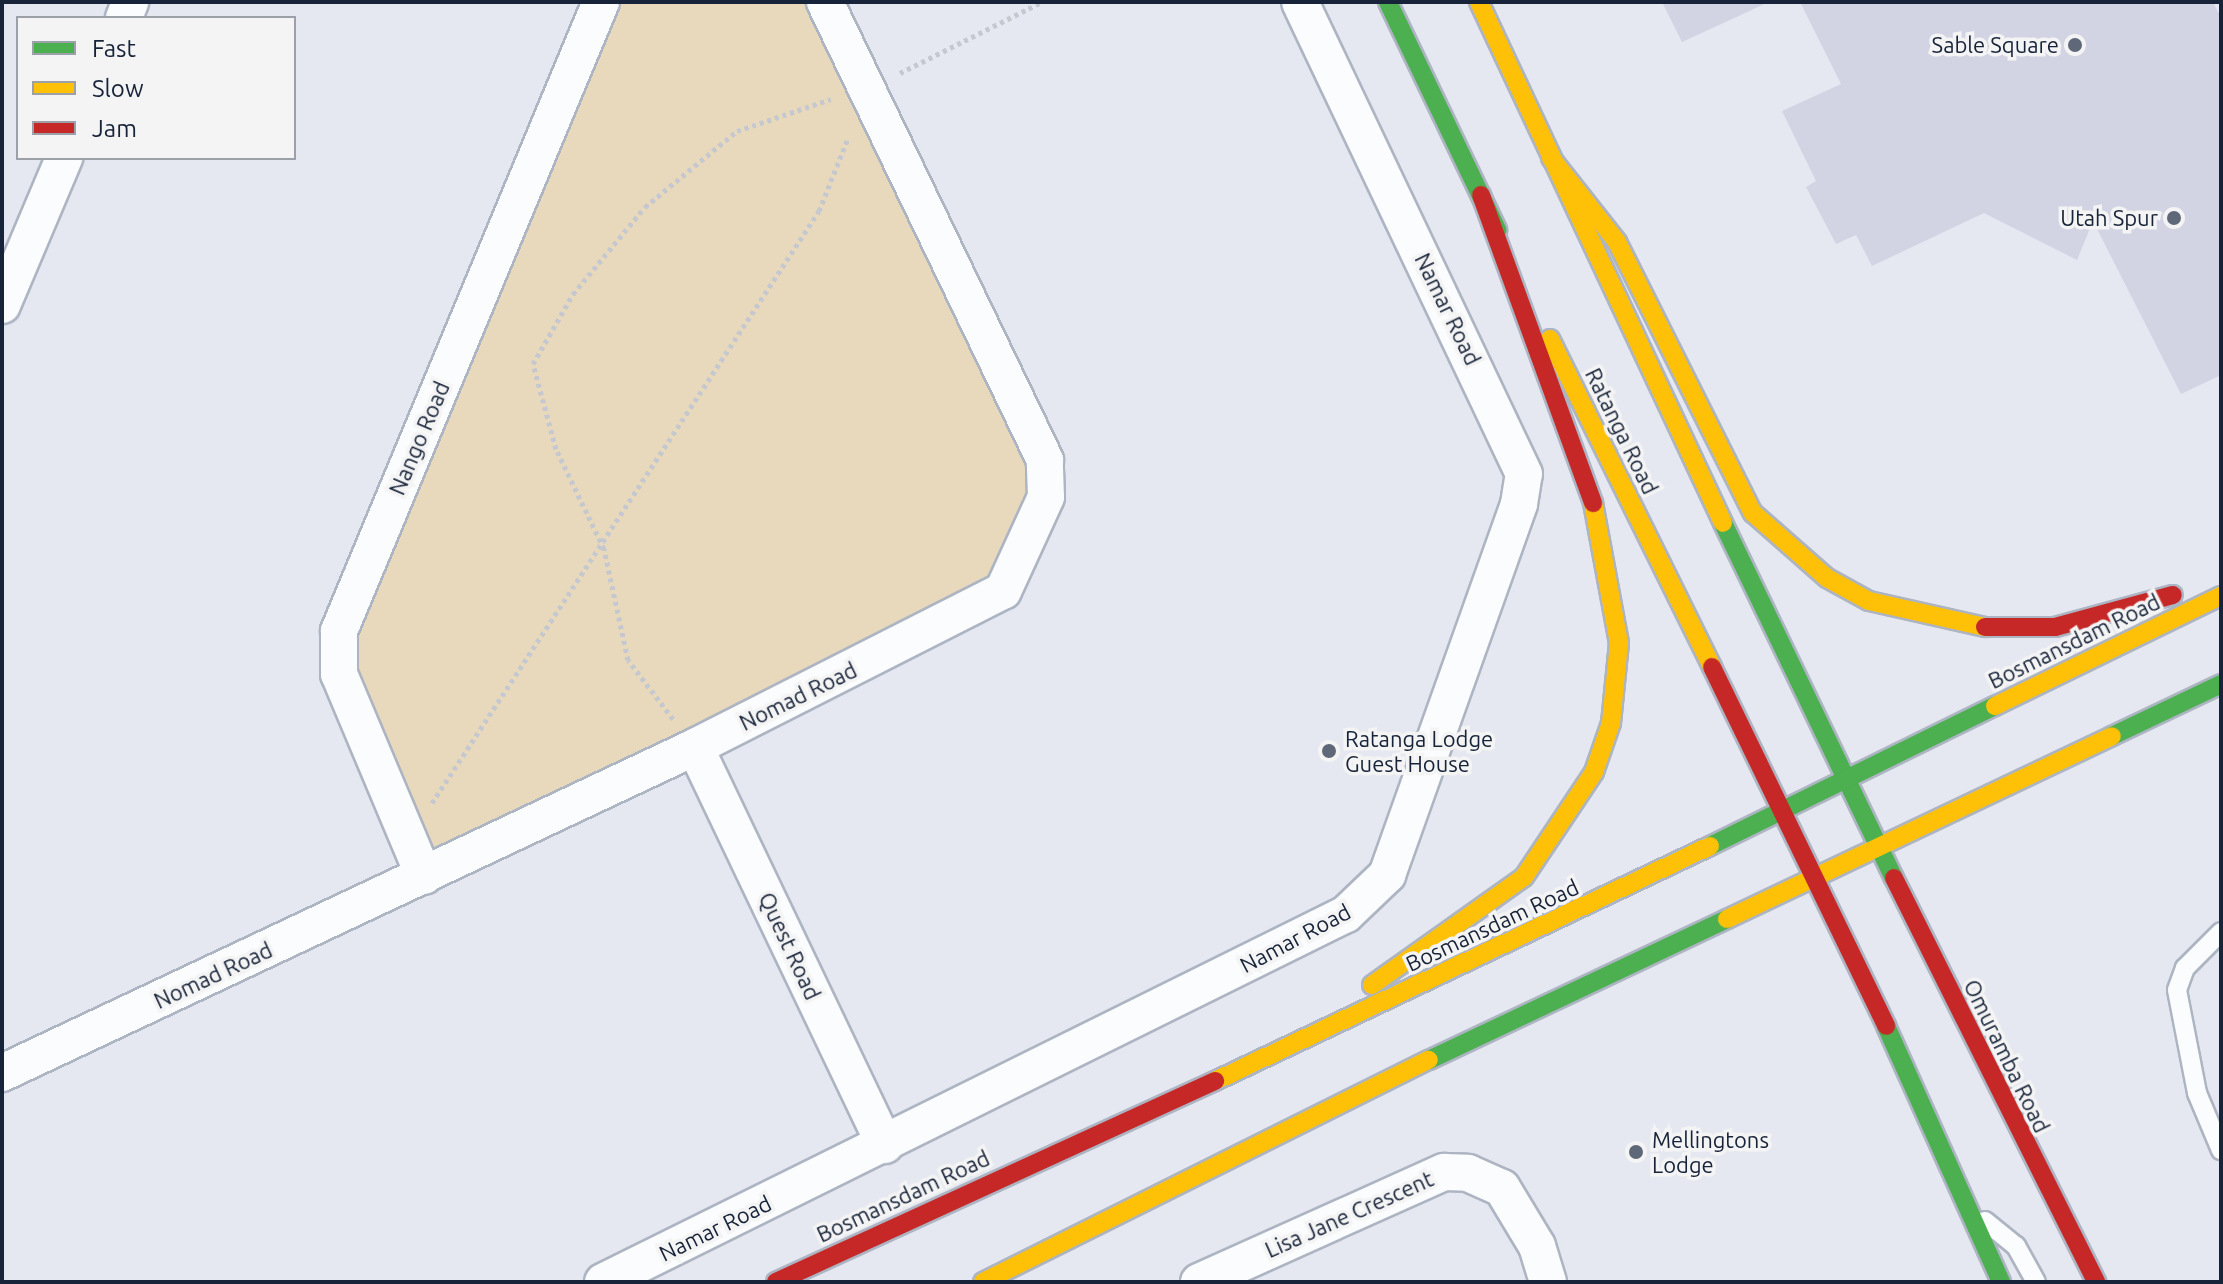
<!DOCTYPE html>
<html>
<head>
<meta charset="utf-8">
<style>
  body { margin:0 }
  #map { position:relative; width:2223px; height:1284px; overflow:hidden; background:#e5e8f0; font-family:Ubuntu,sans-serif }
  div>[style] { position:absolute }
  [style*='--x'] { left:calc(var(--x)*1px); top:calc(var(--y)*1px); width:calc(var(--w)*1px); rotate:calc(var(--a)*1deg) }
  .green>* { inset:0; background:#e8d9bd }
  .building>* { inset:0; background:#d2d4e4 }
  .path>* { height:5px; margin-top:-2.5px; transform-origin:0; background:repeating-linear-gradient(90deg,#c5c8ce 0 4px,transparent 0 8px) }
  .roads { filter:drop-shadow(2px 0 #adb4c2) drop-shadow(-2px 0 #adb4c2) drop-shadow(0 2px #adb4c2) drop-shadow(0 -2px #adb4c2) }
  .lane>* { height:18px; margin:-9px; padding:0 9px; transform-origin:9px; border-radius:9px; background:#fbfcfd }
  .street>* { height:36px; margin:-18px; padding:0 18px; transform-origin:18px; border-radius:18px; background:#fbfcfd }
  .fast>* { height:18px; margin:-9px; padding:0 9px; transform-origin:9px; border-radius:9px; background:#4caf50 }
  .slow>* { height:18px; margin:-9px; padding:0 9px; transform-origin:9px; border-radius:9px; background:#ffc107 }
  .jam>* { height:18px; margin:-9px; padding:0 9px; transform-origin:9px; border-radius:9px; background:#c62828 }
  .dots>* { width:22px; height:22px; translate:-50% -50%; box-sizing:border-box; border:4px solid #f4f4f4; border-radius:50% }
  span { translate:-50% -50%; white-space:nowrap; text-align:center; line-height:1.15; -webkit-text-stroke:7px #f4f4f4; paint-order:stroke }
  .poi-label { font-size:22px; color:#172339 }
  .right { translate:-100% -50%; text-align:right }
  .left { translate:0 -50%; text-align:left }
  .street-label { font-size:22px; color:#172339 }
  .frame { position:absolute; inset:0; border:4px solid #172339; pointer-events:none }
  .legend { position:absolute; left:16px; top:16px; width:280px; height:144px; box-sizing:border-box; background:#f4f4f4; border:2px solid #9ca0a9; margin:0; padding:10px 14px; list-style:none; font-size:24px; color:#172339 }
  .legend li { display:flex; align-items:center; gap:16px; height:40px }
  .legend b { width:40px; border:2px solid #9ca0a9 }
</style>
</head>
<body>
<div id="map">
  <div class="green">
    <i style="clip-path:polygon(602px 2px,824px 2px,1037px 466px,1006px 581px,427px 879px,334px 633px)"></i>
  </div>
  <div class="building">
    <i style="clip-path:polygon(1662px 2px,1769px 2px,1682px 42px)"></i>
    <i style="clip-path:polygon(1800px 2px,2213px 2px,2221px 18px,2221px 375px,2181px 394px,2093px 221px,2077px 260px,1984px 213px,1872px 266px,1856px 235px,1836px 244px,1806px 187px,1816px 181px,1782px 111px,1841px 84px)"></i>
  </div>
  <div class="path">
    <i style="--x:2219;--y:15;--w:2;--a:-27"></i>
    <i style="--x:900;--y:73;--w:159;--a:-26.6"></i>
    <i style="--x:673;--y:719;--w:74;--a:-127.3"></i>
    <i style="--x:628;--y:660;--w:114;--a:-102.2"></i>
    <i style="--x:604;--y:549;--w:111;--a:-115.6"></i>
    <i style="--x:556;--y:449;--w:88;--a:-105.1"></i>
    <i style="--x:533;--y:364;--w:81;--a:-60.3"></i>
    <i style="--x:573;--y:294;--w:113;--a:-50.4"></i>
    <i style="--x:645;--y:207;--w:119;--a:-39.6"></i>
    <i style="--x:737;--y:131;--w:99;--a:-18.8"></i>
    <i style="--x:432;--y:803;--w:707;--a:-56.83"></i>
    <i style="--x:819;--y:211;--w:79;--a:-68.3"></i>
  </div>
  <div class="roads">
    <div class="lane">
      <i style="--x:2221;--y:932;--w:51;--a:135"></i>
      <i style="--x:2185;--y:968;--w:23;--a:110"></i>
      <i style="--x:2177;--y:990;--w:105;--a:79"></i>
      <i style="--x:2197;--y:1093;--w:62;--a:67.2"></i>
      <i style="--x:1985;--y:1221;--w:40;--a:39"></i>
      <i style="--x:2016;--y:1246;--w:41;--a:60.9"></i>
    </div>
    <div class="street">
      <i style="--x:124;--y:18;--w:17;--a:-69"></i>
      <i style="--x:2;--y:305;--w:160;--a:-67.1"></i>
      <i style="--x:695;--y:747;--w:441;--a:64.5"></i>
      <i style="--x:424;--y:876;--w:219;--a:-112.8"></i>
      <i style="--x:339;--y:674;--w:43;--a:-90"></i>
      <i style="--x:339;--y:631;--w:681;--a:-67.39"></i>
      <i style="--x:2;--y:1073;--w:766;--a:-25.19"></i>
      <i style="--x:695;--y:747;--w:345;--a:-26.9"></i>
      <i style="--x:1003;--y:591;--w:103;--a:-65.4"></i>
      <i style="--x:1046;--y:497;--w:37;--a:-92"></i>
      <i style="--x:1045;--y:460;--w:508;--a:-115.66"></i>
      <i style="--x:603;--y:1282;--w:829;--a:-26.35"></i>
      <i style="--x:1346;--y:914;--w:57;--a:-43.6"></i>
      <i style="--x:1387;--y:875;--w:394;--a:-70.4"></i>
      <i style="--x:1519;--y:504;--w:30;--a:-81"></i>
      <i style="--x:1524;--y:474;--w:522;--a:-115.39"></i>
      <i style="--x:1199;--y:1282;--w:269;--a:-24.2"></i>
      <i style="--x:1444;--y:1172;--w:24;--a:2"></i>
      <i style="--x:1468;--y:1173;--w:37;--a:24"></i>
      <i style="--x:1502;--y:1188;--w:68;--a:58.9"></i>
      <i style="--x:1537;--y:1246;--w:38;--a:73"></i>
    </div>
    <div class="fast">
      <i style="--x:1388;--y:2;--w:253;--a:64.4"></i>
      <i style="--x:1723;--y:523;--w:394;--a:64.3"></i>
      <i style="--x:2112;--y:736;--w:121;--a:-25.5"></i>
      <i style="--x:1710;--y:846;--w:318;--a:-26.2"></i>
      <i style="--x:1886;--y:1026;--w:281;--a:65.8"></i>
      <i style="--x:1429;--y:1060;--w:330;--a:-25.3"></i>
    </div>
    <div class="slow">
      <i style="--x:1479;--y:2;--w:575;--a:64.9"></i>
      <i style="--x:1551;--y:158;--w:107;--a:51.8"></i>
      <i style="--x:1617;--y:242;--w:303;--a:63.4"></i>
      <i style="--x:1753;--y:513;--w:98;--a:41.3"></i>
      <i style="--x:1827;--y:578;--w:48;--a:28.7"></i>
      <i style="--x:1869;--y:601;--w:119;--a:12.6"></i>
      <i style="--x:1550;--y:339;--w:366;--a:63.7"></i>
      <i style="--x:1995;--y:706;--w:251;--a:-26"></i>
      <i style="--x:1727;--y:919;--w:426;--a:-25.4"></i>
      <i style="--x:1372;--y:985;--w:186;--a:-35.4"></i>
      <i style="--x:1524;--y:877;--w:126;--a:-56.3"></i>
      <i style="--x:1594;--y:772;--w:52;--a:-70.9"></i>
      <i style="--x:1611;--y:723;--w:80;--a:-84.3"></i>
      <i style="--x:1619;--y:643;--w:142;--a:-100.5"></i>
      <i style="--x:1215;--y:1081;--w:548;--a:-25.4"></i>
      <i style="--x:983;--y:1282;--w:498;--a:-26.5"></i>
    </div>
    <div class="jam">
      <i style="--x:1481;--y:195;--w:328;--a:70"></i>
      <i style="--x:1985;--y:627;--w:70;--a:0"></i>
      <i style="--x:2055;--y:627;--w:122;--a:-15.2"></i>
      <i style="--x:1712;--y:667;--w:399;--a:64.1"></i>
      <i style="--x:1894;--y:878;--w:452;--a:63.4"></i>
      <i style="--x:776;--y:1282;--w:483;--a:-24.6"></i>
    </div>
  </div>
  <div class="dots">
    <i style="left:2075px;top:45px;background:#5f6879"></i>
    <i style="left:2174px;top:218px;background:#5f6879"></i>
    <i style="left:1329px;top:751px;background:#5f6879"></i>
    <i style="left:1636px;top:1152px;background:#5f6879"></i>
  </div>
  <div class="poi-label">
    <span class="right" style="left:2059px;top:45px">Sable Square</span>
    <span class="right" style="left:2158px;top:218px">Utah Spur</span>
    <span class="left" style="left:1345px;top:751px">Ratanga Lodge<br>Guest House</span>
    <span class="left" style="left:1652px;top:1152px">Mellingtons<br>Lodge</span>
  </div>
  <div class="street-label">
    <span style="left:1448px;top:309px;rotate:64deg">Namar Road</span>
    <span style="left:1622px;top:431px;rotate:64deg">Ratanga Road</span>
    <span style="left:419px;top:438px;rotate:-67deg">Nango Road</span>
    <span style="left:2074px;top:641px;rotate:-26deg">Bosmansdam Road</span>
    <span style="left:798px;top:696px;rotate:-26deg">Nomad Road</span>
    <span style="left:1492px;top:925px;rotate:-25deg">Bosmansdam Road</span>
    <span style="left:1295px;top:938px;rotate:-28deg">Namar Road</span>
    <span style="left:790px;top:946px;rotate:65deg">Quest Road</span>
    <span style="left:213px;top:975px;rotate:-25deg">Nomad Road</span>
    <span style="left:2007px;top:1056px;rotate:64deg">Omuramba Road</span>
    <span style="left:903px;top:1196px;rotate:-25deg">Bosmansdam Road</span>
    <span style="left:1349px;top:1214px;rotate:-24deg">Lisa Jane Crescent</span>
    <span style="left:715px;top:1228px;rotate:-26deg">Namar Road</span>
  </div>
  <div class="frame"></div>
  <ul class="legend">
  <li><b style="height:10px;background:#4caf50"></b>Fast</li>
  <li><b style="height:10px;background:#ffc107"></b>Slow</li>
  <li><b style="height:10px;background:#c62828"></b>Jam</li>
  </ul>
</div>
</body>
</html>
